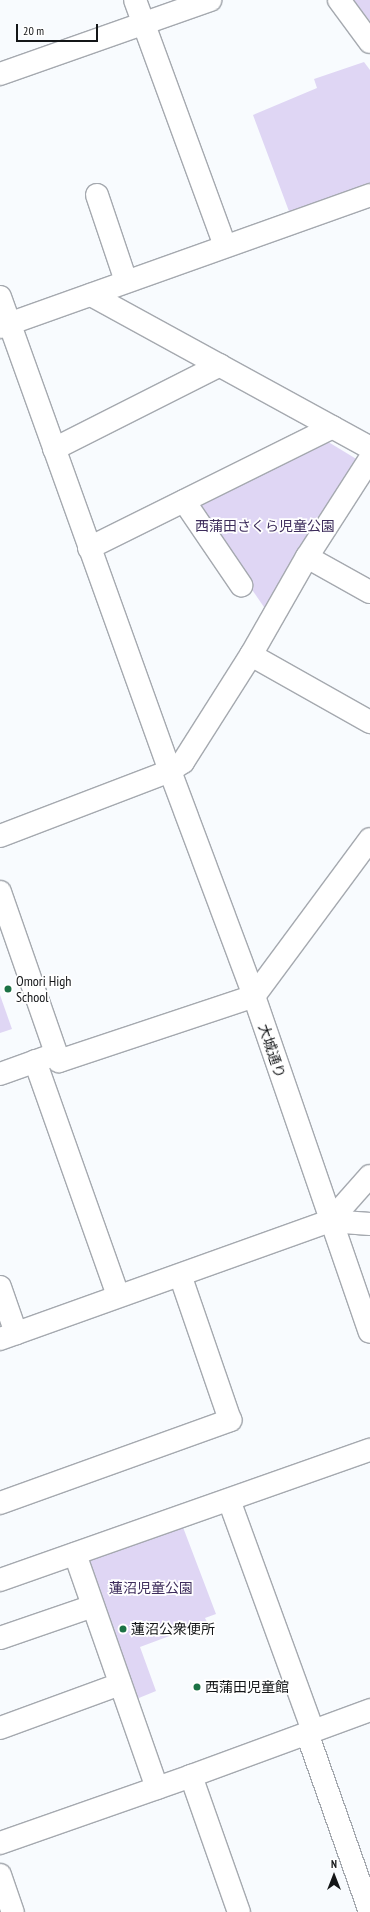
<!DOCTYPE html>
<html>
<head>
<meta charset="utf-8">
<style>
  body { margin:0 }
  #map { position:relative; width:370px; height:1912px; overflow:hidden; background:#f8fbfe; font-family:"PT Sans Narrow","Noto Sans JP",sans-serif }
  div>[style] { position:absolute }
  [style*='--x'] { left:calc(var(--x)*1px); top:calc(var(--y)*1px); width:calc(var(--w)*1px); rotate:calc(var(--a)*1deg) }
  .green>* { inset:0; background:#dfd6f4 }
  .roads { filter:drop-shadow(1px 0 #a5a9af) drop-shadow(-1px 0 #a5a9af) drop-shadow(0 1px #a5a9af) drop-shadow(0 -1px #a5a9af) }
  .minor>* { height:22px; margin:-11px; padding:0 11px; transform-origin:11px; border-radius:11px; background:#fff }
  .dots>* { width:11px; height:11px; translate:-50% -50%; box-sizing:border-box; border:2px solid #fff; border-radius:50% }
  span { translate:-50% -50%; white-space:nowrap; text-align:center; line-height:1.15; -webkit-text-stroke:3.5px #fff; paint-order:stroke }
  .park-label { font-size:14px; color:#3d2c5b }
  .poi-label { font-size:14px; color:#141618 }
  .left { translate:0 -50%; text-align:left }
  .street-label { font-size:14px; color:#141618 }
  .north { position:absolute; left:314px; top:1856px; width:40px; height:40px; -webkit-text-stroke:3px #fff; paint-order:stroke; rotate:0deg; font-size:11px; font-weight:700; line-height:16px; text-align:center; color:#141618 }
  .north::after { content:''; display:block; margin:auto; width:14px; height:18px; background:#141618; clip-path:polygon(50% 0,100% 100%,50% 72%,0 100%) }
  .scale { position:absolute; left:16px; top:24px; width:82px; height:18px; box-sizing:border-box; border:2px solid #141618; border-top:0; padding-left:5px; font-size:12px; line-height:14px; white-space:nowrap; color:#141618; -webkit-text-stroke:3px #fff; paint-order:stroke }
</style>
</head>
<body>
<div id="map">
  <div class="green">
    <i style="clip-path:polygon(353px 0,370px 0,370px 21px)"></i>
    <i style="clip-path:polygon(364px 62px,370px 70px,370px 187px,290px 214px,253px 115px,317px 88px,314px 79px)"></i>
    <i style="clip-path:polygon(325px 440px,358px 460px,266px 610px,196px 508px)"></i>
    <i style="clip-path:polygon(0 995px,12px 1029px,0 1033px)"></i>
    <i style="clip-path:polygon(181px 1522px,216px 1614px,205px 1618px,207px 1622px,140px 1647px,156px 1691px,134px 1700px,81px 1559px)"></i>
  </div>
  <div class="roads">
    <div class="minor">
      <i style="--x:135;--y:0;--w:262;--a:69.9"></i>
      <i style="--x:339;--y:0;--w:52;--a:53.6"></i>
      <i style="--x:0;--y:74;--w:223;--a:-19.4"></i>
      <i style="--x:97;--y:195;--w:91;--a:71.4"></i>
      <i style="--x:91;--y:295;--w:318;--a:28.7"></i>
      <i style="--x:0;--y:297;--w:504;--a:70.27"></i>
      <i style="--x:170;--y:771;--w:240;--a:69.5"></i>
      <i style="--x:254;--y:996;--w:355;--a:71"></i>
      <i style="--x:0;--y:327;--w:393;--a:-19.6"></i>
      <i style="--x:54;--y:449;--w:186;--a:-26.8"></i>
      <i style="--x:184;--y:501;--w:102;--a:55.8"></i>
      <i style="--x:89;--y:548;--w:272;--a:-26.4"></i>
      <i style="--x:307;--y:557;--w:72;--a:29.1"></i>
      <i style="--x:251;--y:655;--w:137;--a:29.4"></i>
      <i style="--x:0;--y:836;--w:182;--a:-20.9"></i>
      <i style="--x:170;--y:771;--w:16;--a:-35"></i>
      <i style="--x:183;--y:762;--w:127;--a:-57.6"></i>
      <i style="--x:251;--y:655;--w:113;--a:-60.3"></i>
      <i style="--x:307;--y:557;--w:117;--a:-57.3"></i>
      <i style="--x:0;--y:892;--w:179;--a:70.8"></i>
      <i style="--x:59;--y:1061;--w:206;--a:-18.4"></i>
      <i style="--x:254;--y:996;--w:195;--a:-53.5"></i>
      <i style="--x:35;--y:1061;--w:249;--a:70.5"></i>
      <i style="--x:0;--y:1074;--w:53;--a:-19.8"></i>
      <i style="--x:330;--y:1221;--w:40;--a:4.3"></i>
      <i style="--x:0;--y:1287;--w:49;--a:70.8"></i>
      <i style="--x:0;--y:1339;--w:350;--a:-19.7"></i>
      <i style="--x:330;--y:1221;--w:60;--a:-48.4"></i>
      <i style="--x:229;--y:1500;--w:246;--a:70"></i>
      <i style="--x:0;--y:1503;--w:245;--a:-19.8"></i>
      <i style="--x:230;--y:1420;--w:153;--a:-109"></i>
      <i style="--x:75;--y:1554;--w:248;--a:70.7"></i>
      <i style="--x:0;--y:1580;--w:392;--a:-19.4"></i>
      <i style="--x:0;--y:1638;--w:98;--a:-19"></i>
      <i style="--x:0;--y:1728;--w:128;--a:-20.1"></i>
      <i style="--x:307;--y:1733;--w:190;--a:70.6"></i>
      <i style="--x:191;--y:1776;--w:144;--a:70.6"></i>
      <i style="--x:0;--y:1843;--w:202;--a:-19.3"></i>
      <i style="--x:191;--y:1776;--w:191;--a:-20.2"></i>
      <i style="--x:0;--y:1875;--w:39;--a:71"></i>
    </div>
  </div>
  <div class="dots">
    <i style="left:8px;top:989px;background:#1c7245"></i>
    <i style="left:123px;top:1629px;background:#1c7245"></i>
    <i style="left:197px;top:1687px;background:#1c7245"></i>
  </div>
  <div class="park-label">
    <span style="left:265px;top:526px">西蒲田さくら児童公園</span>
    <span style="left:151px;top:1588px">蓮沼児童公園</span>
  </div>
  <div class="poi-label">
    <span class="left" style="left:16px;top:989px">Omori High<br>School</span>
    <span class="left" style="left:131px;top:1629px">蓮沼公衆便所</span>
    <span class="left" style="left:205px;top:1687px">西蒲田児童館</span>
  </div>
  <div class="street-label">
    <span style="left:272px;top:1051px;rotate:71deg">大城通り</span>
  </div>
  <div class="north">N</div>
  <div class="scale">20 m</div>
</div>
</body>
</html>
